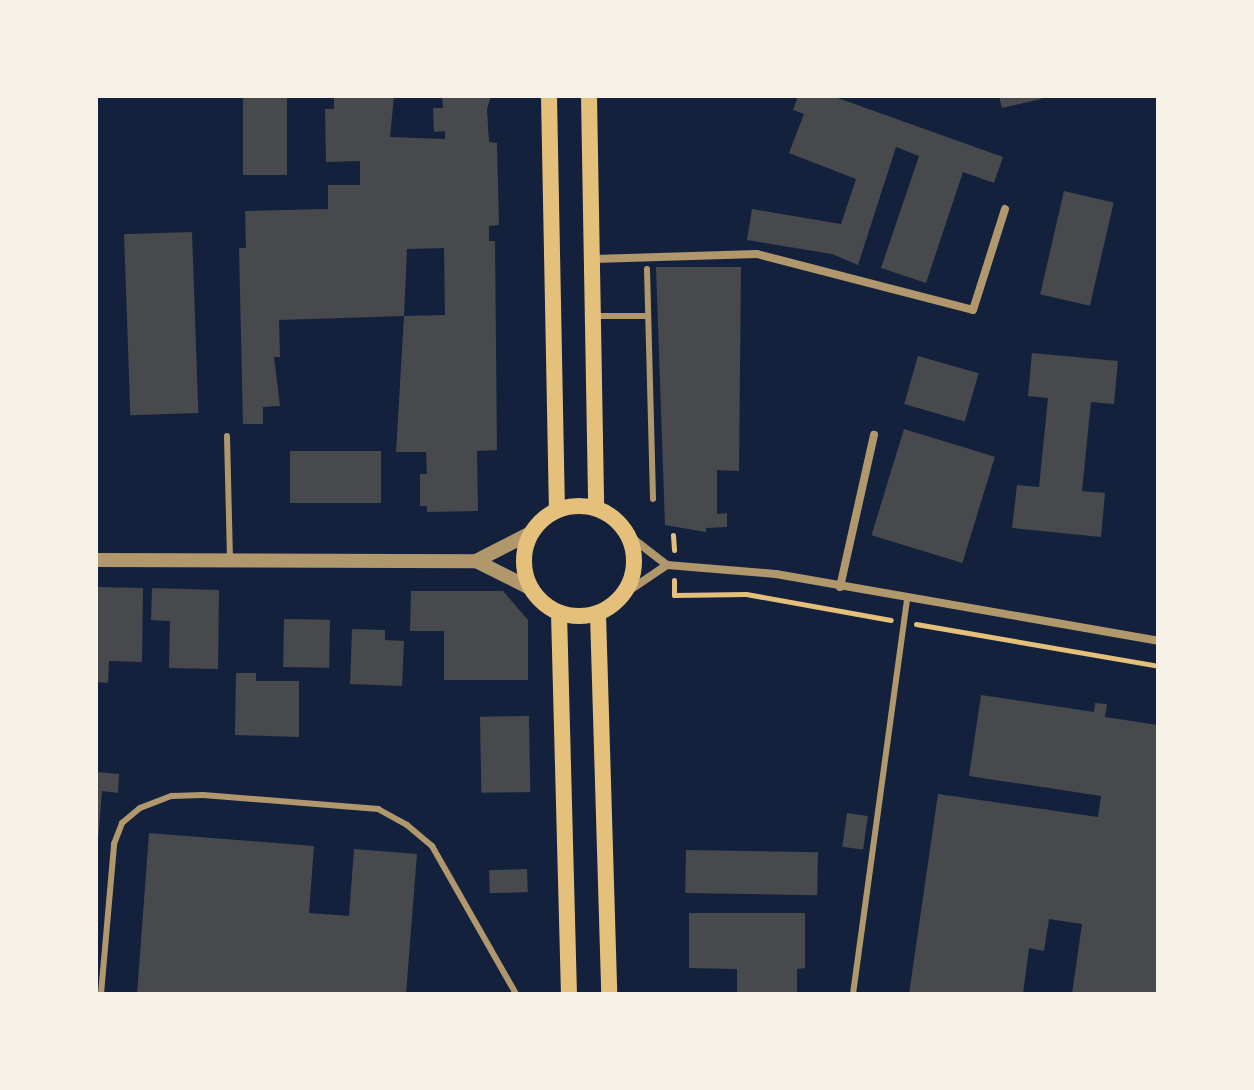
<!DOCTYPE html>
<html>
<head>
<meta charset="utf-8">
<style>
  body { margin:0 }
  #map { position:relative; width:1254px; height:1090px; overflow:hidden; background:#14213d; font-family:Arial,sans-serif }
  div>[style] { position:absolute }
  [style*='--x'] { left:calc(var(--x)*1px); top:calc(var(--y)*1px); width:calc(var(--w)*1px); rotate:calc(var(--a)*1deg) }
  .building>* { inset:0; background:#48494c; transform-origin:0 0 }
  .path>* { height:5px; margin:-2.5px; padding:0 2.5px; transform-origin:2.5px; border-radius:2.5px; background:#e5c07b }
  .service>* { height:6px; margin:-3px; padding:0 3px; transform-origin:3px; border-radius:3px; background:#b1986c }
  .minor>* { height:8px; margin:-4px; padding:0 4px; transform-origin:4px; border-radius:4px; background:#b1986c }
  .tertiary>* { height:14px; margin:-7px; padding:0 7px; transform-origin:7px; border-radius:7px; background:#b1986c }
  .secondary>* { height:16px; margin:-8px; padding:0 8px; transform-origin:8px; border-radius:8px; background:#e5c07b }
  .secondary>.ring { margin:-8px; padding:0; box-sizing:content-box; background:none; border:16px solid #e5c07b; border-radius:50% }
  span { translate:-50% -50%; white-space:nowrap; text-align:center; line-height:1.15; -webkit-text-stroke:6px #f6f1e7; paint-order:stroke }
  .frame { position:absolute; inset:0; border:98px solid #f6f1e7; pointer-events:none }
</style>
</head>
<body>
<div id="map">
  <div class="building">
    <i style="left:243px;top:96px;width:44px;height:79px"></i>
    <i style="clip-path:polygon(334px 96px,394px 96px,390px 137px,445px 139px,445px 131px,434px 132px,433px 108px,443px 108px,442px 96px,491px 96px,487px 109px,489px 142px,497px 143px,499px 225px,489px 226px,489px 241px,495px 241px,497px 450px,477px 451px,478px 511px,427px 512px,427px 506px,420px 506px,420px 474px,427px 474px,426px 452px,396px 452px,404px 316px,445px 315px,444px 248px,407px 249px,404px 316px,279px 320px,280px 357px,274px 357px,280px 406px,263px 407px,263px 424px,243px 424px,239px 248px,246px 248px,245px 211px,328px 209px,328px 185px,360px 185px,360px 161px,326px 162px,325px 109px,334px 109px)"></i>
    <i style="clip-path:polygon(798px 96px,832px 96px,1003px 157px,994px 183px,963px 172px,926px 283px,881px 268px,919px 156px,896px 147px,858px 265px,832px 254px,747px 240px,752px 209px,841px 224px,856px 179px,789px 153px,804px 114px,793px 110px)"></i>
    <i style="clip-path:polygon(999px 96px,1041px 96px,1041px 99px,1002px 108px)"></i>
    <i style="left:1064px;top:191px;width:51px;height:106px;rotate:13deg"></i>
    <i style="left:192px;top:232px;width:181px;height:68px;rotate:88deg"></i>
    <i style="clip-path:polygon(656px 267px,741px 267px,739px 471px,717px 470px,717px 514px,727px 513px,727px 527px,706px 528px,706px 532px,665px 525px)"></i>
    <i style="clip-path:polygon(1032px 353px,1118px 361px,1114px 404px,1091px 402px,1082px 491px,1105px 493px,1101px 537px,1012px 528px,1017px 485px,1039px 487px,1048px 398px,1028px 396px)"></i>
    <i style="left:918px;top:356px;width:63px;height:50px;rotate:16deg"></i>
    <i style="left:904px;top:429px;width:95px;height:111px;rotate:17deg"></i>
    <i style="left:290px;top:451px;width:91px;height:52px"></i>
    <i style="clip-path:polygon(96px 587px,143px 588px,142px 662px,109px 661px,108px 683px,96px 682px)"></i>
    <i style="clip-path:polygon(152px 588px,219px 590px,218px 669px,169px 668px,170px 621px,151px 620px)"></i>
    <i style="clip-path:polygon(411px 591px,503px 591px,528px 620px,528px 680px,444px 680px,444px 631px,410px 631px)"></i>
    <i style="left:284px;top:619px;width:46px;height:48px;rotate:1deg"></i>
    <i style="clip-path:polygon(352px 629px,385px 630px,385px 640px,404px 641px,402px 686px,350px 684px)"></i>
    <i style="clip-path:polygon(236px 673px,256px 673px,256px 681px,299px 681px,299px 737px,235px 735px)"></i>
    <i style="clip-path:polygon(981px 695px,1094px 712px,1095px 703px,1107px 704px,1105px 717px,1158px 725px,1156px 994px,1072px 994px,1082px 924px,1049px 919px,1044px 951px,1029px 948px,1023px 994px,909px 994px,938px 794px,1098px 817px,1101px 796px,969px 776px)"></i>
    <i style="left:529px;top:716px;width:76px;height:49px;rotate:89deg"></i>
    <i style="clip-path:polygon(96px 772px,119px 774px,118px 793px,102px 791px,98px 840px)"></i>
    <i style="left:847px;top:813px;width:21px;height:34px;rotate:8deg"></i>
    <i style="clip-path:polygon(149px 833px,314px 846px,309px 913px,349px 916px,354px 849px,417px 854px,406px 994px,137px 994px)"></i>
    <i style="left:686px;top:850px;width:132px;height:43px;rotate:1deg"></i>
    <i style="left:527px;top:869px;width:23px;height:38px;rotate:88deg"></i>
    <i style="clip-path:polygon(689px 913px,805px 913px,805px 968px,797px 969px,797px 994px,737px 994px,737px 969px,689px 968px)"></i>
  </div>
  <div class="path">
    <i style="--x:673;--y:535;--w:15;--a:86"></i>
    <i style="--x:674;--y:580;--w:15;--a:90"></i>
    <i style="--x:674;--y:595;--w:72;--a:-0.8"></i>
    <i style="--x:746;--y:594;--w:147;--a:10.2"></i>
    <i style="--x:916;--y:624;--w:246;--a:9.8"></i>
  </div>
  <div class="service">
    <i style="--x:647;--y:269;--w:230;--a:88.5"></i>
    <i style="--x:594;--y:316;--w:54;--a:0"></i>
    <i style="--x:227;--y:436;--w:125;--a:88.6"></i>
    <i style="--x:101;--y:994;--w:151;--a:-85"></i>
    <i style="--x:114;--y:844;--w:22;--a:-69"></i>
    <i style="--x:122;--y:823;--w:23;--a:-40"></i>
    <i style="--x:140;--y:808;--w:34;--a:-21"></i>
    <i style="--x:172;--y:796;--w:31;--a:-2"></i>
    <i style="--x:203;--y:795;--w:176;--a:4.6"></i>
    <i style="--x:378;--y:809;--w:33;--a:29"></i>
    <i style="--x:407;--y:825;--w:33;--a:40"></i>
    <i style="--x:432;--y:846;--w:170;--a:60.4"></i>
    <i style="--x:853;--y:994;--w:400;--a:-82.2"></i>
  </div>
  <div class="minor">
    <i style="--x:594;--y:259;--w:163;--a:-1.8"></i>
    <i style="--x:757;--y:254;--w:223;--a:14.5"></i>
    <i style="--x:973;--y:310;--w:106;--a:-72.4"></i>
    <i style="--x:628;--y:535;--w:49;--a:37.6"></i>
    <i style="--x:667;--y:565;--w:109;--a:4.7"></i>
    <i style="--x:776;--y:574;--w:388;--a:9.9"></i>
    <i style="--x:840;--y:587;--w:156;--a:-77.4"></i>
    <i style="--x:624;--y:594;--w:52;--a:-34"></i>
  </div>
  <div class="tertiary">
    <i style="--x:96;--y:560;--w:380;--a:0.2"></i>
    <i style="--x:476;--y:561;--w:63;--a:26.6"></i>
    <i style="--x:476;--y:561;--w:62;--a:-27"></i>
  </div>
  <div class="secondary">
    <i style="--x:549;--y:96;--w:414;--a:88.9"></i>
    <i style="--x:589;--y:96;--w:412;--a:89"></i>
    <i class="ring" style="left:524px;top:506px;width:94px;height:94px"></i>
    <i style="--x:559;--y:613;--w:381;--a:88.5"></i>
    <i style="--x:598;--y:614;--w:380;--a:88.3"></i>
  </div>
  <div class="frame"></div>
</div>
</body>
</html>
